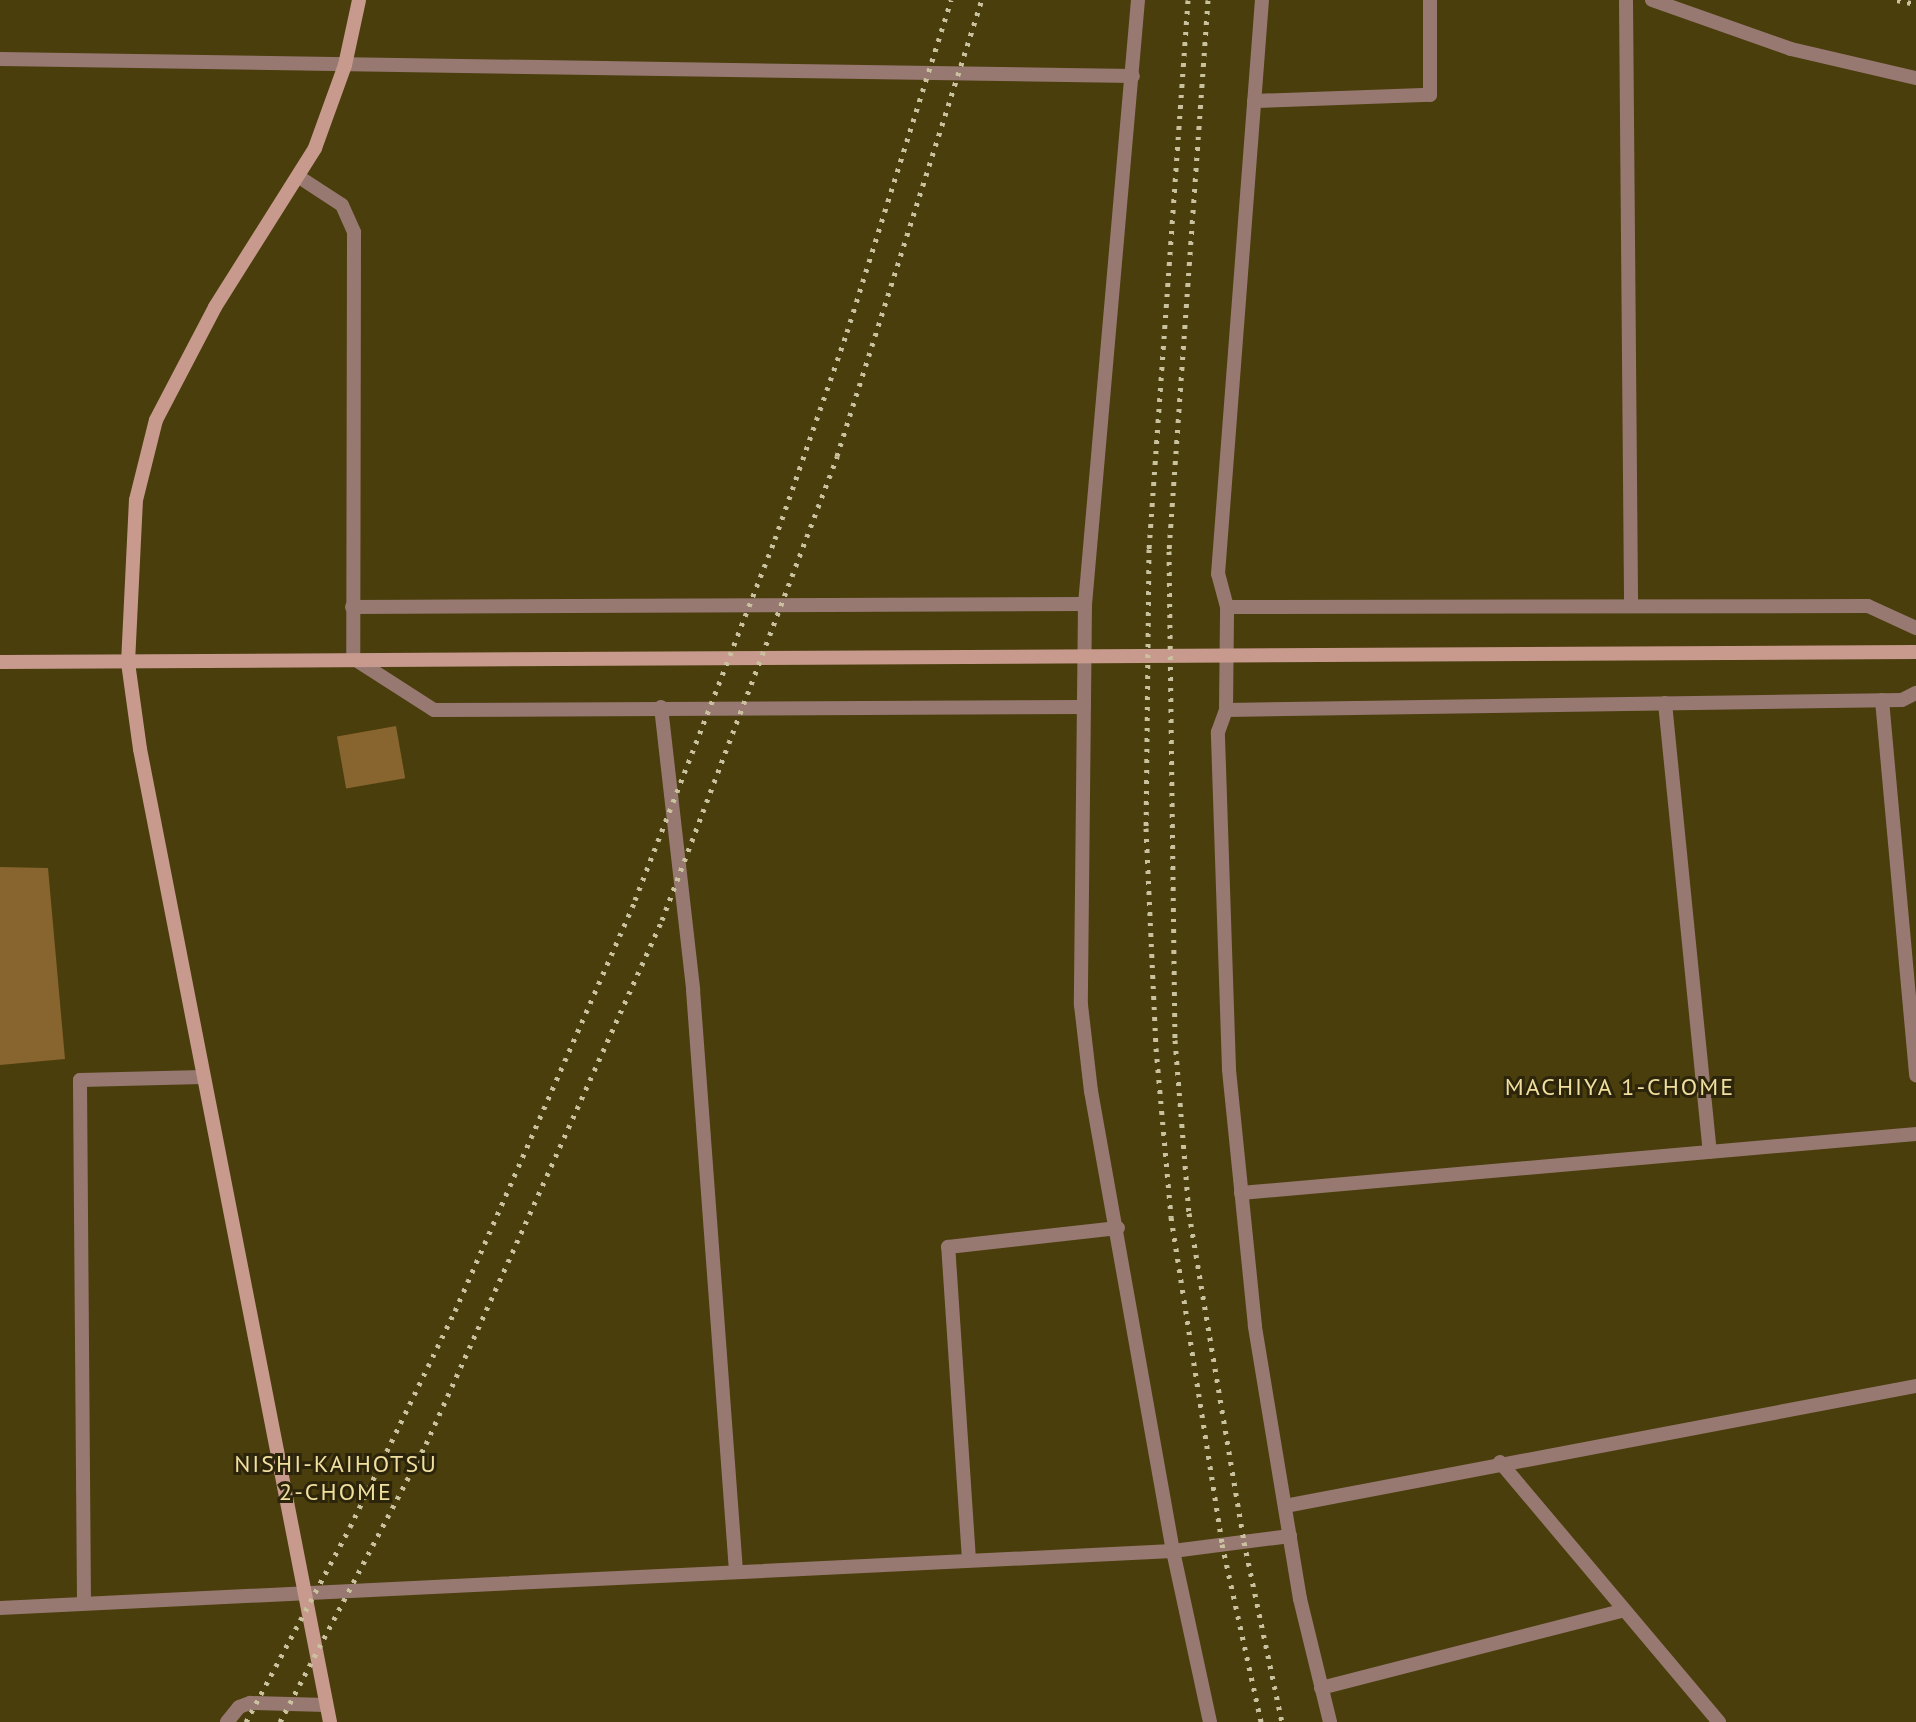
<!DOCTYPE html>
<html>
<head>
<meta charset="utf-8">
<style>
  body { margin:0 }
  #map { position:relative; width:1916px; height:1722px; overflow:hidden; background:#4a3e0c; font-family:"PT Sans",sans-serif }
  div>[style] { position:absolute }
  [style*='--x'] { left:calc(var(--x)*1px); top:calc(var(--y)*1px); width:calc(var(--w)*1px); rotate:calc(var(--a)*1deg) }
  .building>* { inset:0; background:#88642e; transform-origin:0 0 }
  .lane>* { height:14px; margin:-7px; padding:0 7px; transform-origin:7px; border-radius:7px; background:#977972 }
  .street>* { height:14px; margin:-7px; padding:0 7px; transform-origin:7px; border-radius:7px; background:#977972 }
  .secondary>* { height:14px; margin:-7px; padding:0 7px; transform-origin:7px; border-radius:7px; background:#c89a8e }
  .rail>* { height:5px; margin-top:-2.5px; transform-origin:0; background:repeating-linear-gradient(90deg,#cac19e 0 3.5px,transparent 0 10.5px) }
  span { translate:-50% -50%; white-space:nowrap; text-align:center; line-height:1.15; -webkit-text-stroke:6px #2c250b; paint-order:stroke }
  .neighbourhood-label { font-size:24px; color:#f0df9e; letter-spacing:2px }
</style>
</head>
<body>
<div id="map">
  <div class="building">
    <i style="left:396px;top:726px;width:53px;height:60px;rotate:80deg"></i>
    <i style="clip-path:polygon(0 867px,48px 868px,65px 1059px,0 1065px)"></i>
  </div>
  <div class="lane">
    <i style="--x:1254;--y:101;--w:176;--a:-2"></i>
    <i style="--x:1430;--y:95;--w:95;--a:-90"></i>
  </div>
  <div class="street">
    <i style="--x:1138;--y:0;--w:606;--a:95.01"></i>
    <i style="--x:1085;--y:604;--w:401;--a:90.6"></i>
    <i style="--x:1081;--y:1005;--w:87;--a:83.4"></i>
    <i style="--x:1091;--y:1091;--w:467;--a:79.9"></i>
    <i style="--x:1173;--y:1551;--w:175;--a:77.8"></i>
    <i style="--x:1626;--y:0;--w:603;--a:89.52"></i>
    <i style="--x:1652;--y:0;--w:147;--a:19.4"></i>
    <i style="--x:1791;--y:49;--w:128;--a:13.1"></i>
    <i style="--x:0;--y:59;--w:1133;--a:0.86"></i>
    <i style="--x:299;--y:177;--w:51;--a:33.1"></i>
    <i style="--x:342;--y:205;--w:30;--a:66"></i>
    <i style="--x:354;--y:232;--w:426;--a:90.1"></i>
    <i style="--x:353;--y:658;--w:96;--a:32.7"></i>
    <i style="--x:434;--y:710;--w:650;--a:-0.26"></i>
    <i style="--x:352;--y:607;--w:733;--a:-0.23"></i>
    <i style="--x:1227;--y:607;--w:641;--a:-0.09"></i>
    <i style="--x:1868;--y:606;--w:53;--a:24.6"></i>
    <i style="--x:1882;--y:700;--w:377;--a:84.8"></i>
    <i style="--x:1665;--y:703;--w:451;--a:84.3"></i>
    <i style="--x:661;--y:707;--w:285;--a:83.5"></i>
    <i style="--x:693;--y:990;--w:583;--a:85.77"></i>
    <i style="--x:1226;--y:710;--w:103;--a:-89.4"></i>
    <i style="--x:1227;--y:607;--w:34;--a:-105"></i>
    <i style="--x:1218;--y:574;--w:576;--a:-85.62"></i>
    <i style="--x:1241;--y:1193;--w:678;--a:-5"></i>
    <i style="--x:1500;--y:1462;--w:340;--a:49.9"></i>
    <i style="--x:1285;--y:1506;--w:642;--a:-10.77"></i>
    <i style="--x:969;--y:1560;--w:314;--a:-93.8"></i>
    <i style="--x:948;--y:1247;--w:171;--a:-6.4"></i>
    <i style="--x:84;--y:1603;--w:523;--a:-90.44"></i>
    <i style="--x:80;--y:1080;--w:123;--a:-1.4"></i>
    <i style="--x:0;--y:1608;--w:1174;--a:-2.78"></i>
    <i style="--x:1173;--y:1551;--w:118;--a:-7.3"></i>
    <i style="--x:1321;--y:1688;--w:313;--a:-14.4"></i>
    <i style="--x:227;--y:1722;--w:19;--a:-51"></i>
    <i style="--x:239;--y:1707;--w:12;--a:-20"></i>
    <i style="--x:250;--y:1703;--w:76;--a:1.5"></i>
    <i style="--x:1330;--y:1722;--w:127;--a:-103.7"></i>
    <i style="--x:1300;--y:1599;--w:277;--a:-99.4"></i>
    <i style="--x:1255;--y:1326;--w:258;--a:-95.8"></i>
    <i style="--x:1229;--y:1069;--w:337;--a:-91.9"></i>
    <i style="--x:1218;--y:732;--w:23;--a:-70"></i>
    <i style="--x:1226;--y:710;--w:676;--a:-0.85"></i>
    <i style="--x:1902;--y:700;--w:16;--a:-27"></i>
  </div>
  <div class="secondary">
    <i style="--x:0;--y:662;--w:1916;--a:-0.3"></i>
    <i style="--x:330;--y:1722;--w:991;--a:-101.05"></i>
    <i style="--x:140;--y:749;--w:87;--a:-97.9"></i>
    <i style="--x:128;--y:663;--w:163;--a:-87.2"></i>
    <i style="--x:136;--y:500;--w:82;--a:-76"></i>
    <i style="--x:156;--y:420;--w:127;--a:-62.4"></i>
    <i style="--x:215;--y:307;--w:188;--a:-57.8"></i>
    <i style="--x:315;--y:148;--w:88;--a:-70.1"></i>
    <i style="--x:345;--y:65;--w:66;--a:-77.8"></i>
  </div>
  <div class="rail">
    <i style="--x:1188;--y:0;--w:550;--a:94.06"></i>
    <i style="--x:1149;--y:549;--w:279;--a:90.6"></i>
    <i style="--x:1146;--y:828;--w:220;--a:87.4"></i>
    <i style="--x:1156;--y:1048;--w:170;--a:84.9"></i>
    <i style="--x:1171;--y:1217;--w:331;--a:81.1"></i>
    <i style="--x:1222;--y:1544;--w:182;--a:77.6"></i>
    <i style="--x:1208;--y:0;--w:552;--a:94.05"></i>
    <i style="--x:1169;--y:551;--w:489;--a:89.3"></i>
    <i style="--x:1175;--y:1040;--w:174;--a:85.4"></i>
    <i style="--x:1189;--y:1213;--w:334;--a:80.5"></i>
    <i style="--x:1244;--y:1542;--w:184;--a:78.1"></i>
    <i style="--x:1897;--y:0;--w:19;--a:12"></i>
    <i style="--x:246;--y:1722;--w:221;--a:-61.9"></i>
    <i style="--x:350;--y:1527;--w:240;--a:-64.1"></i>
    <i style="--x:455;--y:1311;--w:449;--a:-66.3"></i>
    <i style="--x:635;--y:900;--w:387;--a:-68.8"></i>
    <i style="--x:775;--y:539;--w:219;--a:-70.8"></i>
    <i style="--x:847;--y:332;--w:348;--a:-72.6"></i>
    <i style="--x:280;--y:1722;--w:314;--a:-62.3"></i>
    <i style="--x:426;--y:1444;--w:575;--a:-65.75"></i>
    <i style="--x:662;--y:920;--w:496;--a:-69.3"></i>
    <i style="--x:837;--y:456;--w:478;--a:-72.4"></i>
  </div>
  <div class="neighbourhood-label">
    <span style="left:1620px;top:1087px">MACHIYA 1-CHOME</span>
    <span style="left:336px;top:1478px">NISHI-KAIHOTSU<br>2-CHOME</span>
  </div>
</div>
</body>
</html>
